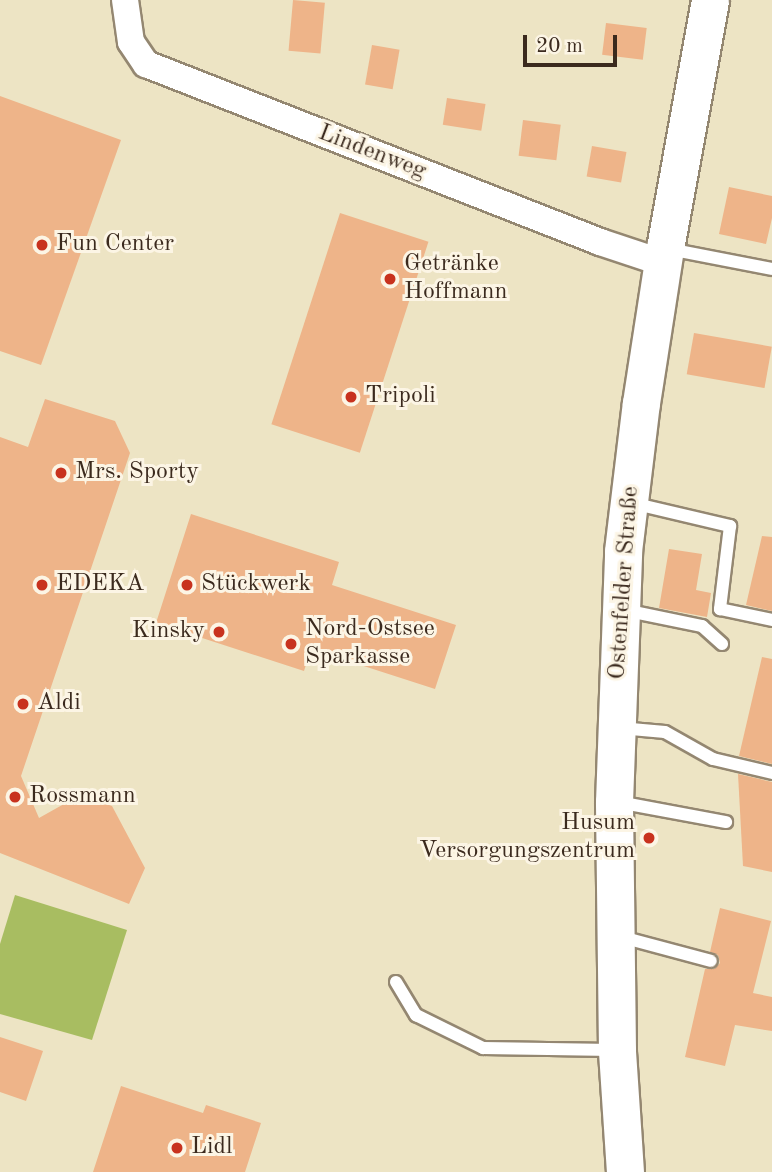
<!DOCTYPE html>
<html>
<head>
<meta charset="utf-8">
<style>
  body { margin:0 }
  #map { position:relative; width:772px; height:1172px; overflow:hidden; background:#ede4c4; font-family:"Old Standard TT",serif }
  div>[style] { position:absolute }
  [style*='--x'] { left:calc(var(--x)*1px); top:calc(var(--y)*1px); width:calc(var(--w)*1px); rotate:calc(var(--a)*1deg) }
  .green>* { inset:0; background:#a8bd61 }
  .building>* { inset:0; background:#eeb489; transform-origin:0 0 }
  .roads { filter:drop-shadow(2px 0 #948771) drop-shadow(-2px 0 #948771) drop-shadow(0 2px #948771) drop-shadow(0 -2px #948771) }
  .lane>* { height:12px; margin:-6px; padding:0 6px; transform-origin:6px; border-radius:6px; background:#fff }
  .street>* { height:26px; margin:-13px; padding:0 13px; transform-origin:13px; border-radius:13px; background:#fff }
  .secondary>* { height:37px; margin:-18.5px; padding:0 18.5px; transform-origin:18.5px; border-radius:18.5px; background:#fff }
  .dots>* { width:19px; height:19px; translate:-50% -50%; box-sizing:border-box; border:4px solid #fcf5e5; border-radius:50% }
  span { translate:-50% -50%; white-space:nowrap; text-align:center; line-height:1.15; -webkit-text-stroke:6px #fcf5e5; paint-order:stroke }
  .street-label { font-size:24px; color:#3b2a1e }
  .poi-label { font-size:24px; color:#3b2a1e }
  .left { translate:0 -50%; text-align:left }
  .right { translate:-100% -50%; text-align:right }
  .scale { position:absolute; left:523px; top:35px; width:94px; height:32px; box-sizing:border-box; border:4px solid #3b2a1e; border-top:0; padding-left:9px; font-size:21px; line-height:24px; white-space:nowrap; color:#3b2a1e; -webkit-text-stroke:5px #fcf5e5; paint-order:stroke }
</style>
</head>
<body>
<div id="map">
  <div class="green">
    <i style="clip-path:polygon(15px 895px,127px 930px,92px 1040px,0 1014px,0 944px)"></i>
  </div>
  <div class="building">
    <i style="left:293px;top:0;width:32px;height:51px;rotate:5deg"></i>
    <i style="left:606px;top:23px;width:41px;height:32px;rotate:7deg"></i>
    <i style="left:372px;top:45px;width:28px;height:40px;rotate:10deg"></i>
    <i style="clip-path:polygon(0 96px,121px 140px,41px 365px,0 351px)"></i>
    <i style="left:447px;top:98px;width:39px;height:27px;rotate:9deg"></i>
    <i style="left:523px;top:120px;width:38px;height:36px;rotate:7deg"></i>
    <i style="left:592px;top:146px;width:35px;height:31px;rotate:10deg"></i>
    <i style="clip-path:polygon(729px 187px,772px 196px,772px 218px,766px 244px,719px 234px)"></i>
    <i style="left:340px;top:213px;width:93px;height:222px;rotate:18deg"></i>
    <i style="left:694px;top:333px;width:79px;height:42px;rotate:10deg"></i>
    <i style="clip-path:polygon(45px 399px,115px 421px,130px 453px,21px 776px,39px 818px,80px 795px,112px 806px,145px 868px,129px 904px,0 853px,0 437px,28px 447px)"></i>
    <i style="clip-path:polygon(191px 514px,339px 562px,332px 585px,456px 625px,435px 689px,311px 649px,304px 671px,156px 623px)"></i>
    <i style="clip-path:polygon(762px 536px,772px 537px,772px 611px,746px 605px)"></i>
    <i style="clip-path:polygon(669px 549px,702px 554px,696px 590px,711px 593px,707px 617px,659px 608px)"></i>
    <i style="clip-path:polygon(762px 657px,772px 659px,772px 764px,739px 756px)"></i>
    <i style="clip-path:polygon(738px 774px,772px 782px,772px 872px,743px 866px)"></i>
    <i style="clip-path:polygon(720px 908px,771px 921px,753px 993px,772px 997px,772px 1031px,735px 1025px,725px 1066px,685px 1057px,705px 969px,714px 969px,720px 963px,718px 955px,710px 952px)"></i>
    <i style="clip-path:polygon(0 1037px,43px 1051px,26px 1101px,0 1092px)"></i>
    <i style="clip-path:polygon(121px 1086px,203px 1113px,206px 1105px,261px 1123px,245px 1172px,93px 1172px)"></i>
  </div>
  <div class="roads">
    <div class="lane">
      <i style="--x:669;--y:249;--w:105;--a:11"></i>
      <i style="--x:632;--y:503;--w:101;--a:13.2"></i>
      <i style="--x:730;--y:526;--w:84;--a:96.9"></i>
      <i style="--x:720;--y:609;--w:53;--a:11.9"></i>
      <i style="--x:624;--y:610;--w:80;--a:11.6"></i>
      <i style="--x:702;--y:626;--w:27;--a:42"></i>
      <i style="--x:620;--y:728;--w:45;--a:5.1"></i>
      <i style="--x:665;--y:732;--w:55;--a:29.4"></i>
      <i style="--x:713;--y:759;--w:61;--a:13.3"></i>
      <i style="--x:618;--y:802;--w:110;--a:10.5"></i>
      <i style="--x:618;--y:936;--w:96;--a:15"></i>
      <i style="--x:396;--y:982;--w:39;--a:59"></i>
      <i style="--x:416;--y:1015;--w:75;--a:26.2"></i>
      <i style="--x:483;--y:1048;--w:130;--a:0.9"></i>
    </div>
    <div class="street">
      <i style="--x:125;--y:0;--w:42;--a:81.9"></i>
      <i style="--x:131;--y:42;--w:27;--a:56"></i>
      <i style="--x:146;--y:64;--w:488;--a:21.4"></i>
      <i style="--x:600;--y:242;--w:66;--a:18.4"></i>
    </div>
    <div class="secondary">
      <i style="--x:625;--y:1172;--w:122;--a:-93.8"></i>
      <i style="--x:617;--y:1050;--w:248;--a:-90.7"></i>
      <i style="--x:614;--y:802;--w:251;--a:-87.9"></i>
      <i style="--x:623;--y:551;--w:149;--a:-83.1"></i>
      <i style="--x:641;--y:403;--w:157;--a:-81.2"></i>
      <i style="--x:665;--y:248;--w:252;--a:-79.7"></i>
    </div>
  </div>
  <div class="dots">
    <i style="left:42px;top:245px;background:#c8321e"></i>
    <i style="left:390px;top:279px;background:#c8321e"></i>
    <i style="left:351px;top:397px;background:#c8321e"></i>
    <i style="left:61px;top:473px;background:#c8321e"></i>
    <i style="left:42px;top:585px;background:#c8321e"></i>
    <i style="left:187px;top:585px;background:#c8321e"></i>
    <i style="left:219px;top:632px;background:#c8321e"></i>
    <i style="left:291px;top:644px;background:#c8321e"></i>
    <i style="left:23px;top:704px;background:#c8321e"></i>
    <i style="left:15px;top:797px;background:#c8321e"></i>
    <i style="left:649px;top:838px;background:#c8321e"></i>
    <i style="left:177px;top:1148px;background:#c8321e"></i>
  </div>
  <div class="street-label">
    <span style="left:372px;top:153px;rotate:21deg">Lindenweg</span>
    <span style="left:625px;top:583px;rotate:-86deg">Ostenfelder Straße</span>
  </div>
  <div class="poi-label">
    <span class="left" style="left:56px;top:245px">Fun Center</span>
    <span class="left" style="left:404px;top:279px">Getränke<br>Hoffmann</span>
    <span class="left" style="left:365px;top:397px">Tripoli</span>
    <span class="left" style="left:75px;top:473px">Mrs. Sporty</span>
    <span class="left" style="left:56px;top:585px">EDEKA</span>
    <span class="left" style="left:201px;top:585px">Stückwerk</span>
    <span class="left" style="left:305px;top:644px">Nord-Ostsee<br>Sparkasse</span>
    <span class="right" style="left:205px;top:632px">Kinsky</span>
    <span class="left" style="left:37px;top:704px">Aldi</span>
    <span class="left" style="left:29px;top:797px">Rossmann</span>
    <span class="right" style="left:635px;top:838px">Husum<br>Versorgungszentrum</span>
    <span class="left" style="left:191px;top:1148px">Lidl</span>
  </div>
  <div class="scale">20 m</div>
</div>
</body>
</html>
